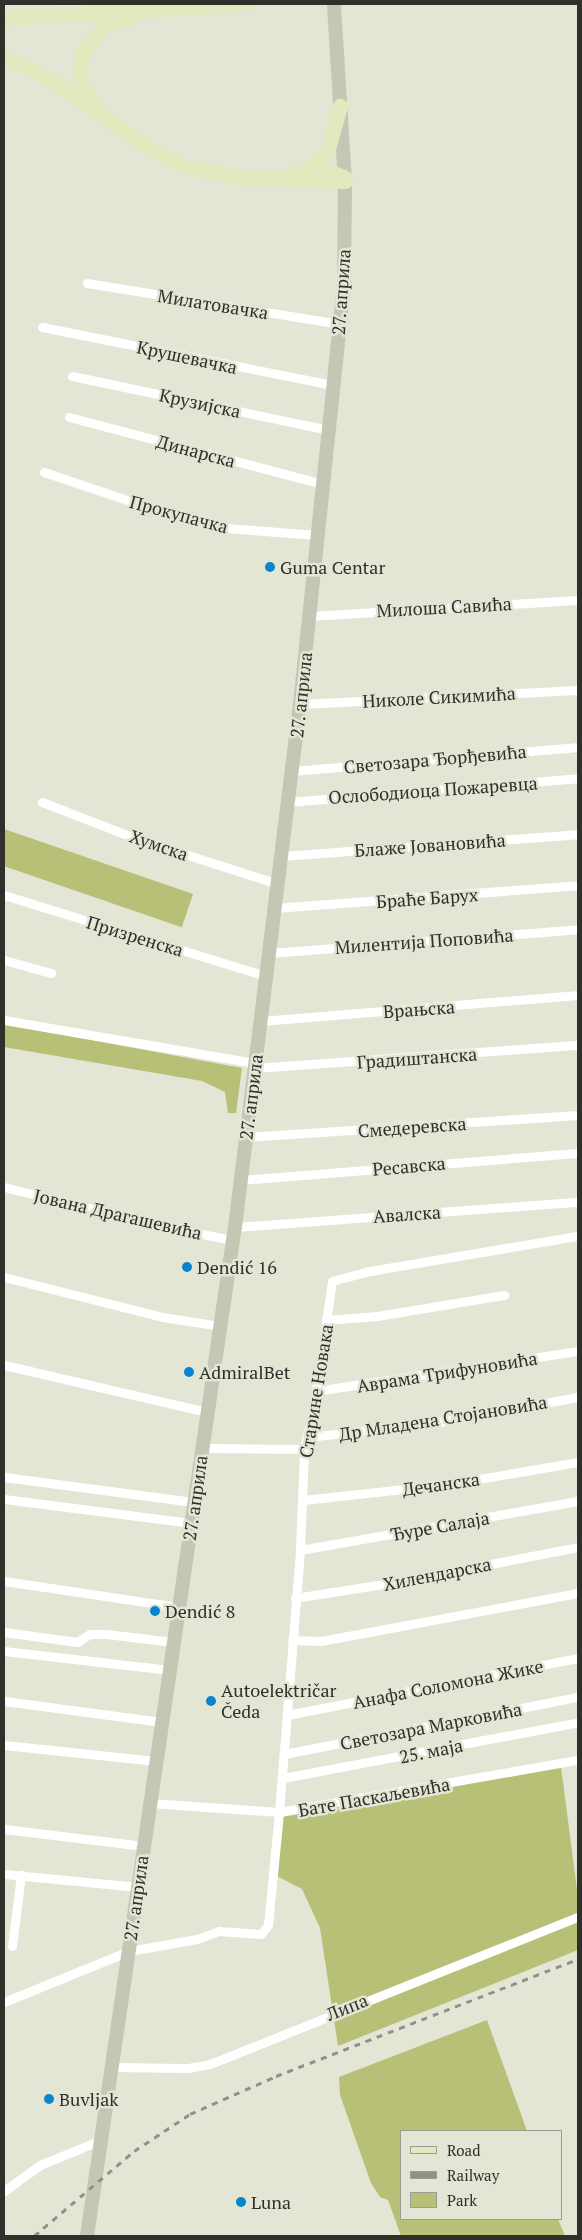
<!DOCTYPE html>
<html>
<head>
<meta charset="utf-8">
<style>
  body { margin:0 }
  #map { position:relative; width:582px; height:2240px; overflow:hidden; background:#e3e5d5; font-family:"PT Serif",serif }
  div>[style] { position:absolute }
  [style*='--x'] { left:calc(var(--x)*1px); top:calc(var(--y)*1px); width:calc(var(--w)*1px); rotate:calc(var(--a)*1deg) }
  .green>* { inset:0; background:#b7c076; transform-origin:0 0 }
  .minor>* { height:9px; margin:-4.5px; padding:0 4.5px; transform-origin:4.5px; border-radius:4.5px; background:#fff }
  .secondary>* { height:14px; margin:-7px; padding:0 7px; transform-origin:7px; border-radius:7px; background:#c4c7b4 }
  .primary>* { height:15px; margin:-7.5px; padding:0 7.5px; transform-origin:7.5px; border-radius:7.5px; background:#e3e8be }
  .rail>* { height:2.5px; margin-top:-1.25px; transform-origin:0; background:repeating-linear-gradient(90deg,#919287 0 6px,transparent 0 12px) }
  .dots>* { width:14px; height:14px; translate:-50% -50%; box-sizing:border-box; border:2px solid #e3e5d5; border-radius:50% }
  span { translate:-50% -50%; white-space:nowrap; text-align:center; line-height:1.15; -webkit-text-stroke:5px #e3e5d5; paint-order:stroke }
  .street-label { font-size:18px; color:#2f3029 }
  .poi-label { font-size:18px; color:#2f3029 }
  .left { translate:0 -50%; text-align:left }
  .frame { position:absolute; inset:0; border:5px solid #2f3029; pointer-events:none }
  .legend { position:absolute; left:400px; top:2130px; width:162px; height:90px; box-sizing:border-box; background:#e3e5d5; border:1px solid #9b9d90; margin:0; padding:6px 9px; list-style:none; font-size:15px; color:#2f3029 }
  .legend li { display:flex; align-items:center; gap:10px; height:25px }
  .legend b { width:25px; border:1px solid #9b9d90 }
</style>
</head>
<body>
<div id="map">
  <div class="green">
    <i style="left:4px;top:829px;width:200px;height:35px;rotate:19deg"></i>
    <i style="clip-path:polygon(4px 1024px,242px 1068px,236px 1113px,228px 1113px,225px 1092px,202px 1081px,4px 1047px)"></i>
    <i style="clip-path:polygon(561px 1767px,578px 1897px,578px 1950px,338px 2046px,320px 1928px,302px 1889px,277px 1876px,282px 1817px)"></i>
    <i style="clip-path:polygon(487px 2020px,527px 2131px,401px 2131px,401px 2219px,558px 2219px,565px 2236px,401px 2236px,388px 2200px,380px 2197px,371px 2183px,340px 2095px,339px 2077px)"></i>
  </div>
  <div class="minor">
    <i style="--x:87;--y:283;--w:255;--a:9.2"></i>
    <i style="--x:42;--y:327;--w:297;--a:11.3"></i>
    <i style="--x:72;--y:376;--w:262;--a:11.9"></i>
    <i style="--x:69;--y:417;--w:263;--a:14.8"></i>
    <i style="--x:44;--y:472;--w:97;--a:18.6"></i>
    <i style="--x:136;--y:503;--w:93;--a:15.5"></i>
    <i style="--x:226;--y:528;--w:91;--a:4.4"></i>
    <i style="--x:309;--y:616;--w:269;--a:-3.4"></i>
    <i style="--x:300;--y:704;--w:278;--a:-2.9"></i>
    <i style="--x:292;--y:771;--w:287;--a:-4.8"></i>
    <i style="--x:42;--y:802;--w:100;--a:21.2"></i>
    <i style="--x:135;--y:838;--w:150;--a:17.8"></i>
    <i style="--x:288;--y:802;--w:291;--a:-4.7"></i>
    <i style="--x:281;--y:856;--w:298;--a:-4.2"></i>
    <i style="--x:4;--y:895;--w:274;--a:17.2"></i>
    <i style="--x:275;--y:908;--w:304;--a:-4.3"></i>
    <i style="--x:269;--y:953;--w:310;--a:-4.4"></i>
    <i style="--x:4;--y:960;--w:49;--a:15.5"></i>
    <i style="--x:4;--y:1020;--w:255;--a:9.7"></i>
    <i style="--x:261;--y:1021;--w:318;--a:-4.7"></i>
    <i style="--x:255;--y:1068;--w:324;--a:-4.1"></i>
    <i style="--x:246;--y:1137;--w:333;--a:-3.8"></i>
    <i style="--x:241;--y:1180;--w:338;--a:-4.6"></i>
    <i style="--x:4;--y:1187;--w:167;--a:13.9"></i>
    <i style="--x:166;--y:1227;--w:67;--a:11.1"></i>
    <i style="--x:235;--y:1227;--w:344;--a:-4.2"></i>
    <i style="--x:4;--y:1277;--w:163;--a:14.2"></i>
    <i style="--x:162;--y:1317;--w:60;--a:8.7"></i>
    <i style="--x:326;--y:1320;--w:51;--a:-4.5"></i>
    <i style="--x:377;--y:1316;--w:129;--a:-9.4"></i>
    <i style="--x:4;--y:1365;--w:209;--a:13"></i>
    <i style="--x:316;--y:1391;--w:265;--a:-8.7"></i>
    <i style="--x:307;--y:1437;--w:123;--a:-6.1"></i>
    <i style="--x:429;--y:1424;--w:151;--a:-10.3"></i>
    <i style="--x:203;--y:1448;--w:101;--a:0.6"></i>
    <i style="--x:4;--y:1477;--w:193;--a:7.5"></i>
    <i style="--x:4;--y:1499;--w:190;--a:7.3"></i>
    <i style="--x:304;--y:1500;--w:147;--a:-6.3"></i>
    <i style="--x:450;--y:1484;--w:130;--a:-9.8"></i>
    <i style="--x:300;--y:1550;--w:282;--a:-10"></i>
    <i style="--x:4;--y:1581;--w:177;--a:8.5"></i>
    <i style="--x:295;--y:1598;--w:108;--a:-9"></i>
    <i style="--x:402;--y:1581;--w:179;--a:-10.9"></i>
    <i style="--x:4;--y:1632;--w:74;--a:7.8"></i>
    <i style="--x:77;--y:1642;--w:15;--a:-32"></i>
    <i style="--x:90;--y:1634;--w:16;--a:0"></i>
    <i style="--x:106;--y:1634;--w:68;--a:6.7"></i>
    <i style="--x:292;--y:1640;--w:29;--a:2"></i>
    <i style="--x:321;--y:1641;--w:261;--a:-10.6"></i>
    <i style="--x:4;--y:1651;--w:167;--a:6.5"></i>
    <i style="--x:4;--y:1701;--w:159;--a:7.6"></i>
    <i style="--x:287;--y:1715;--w:297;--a:-11.1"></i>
    <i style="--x:4;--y:1745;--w:153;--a:6"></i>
    <i style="--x:284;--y:1754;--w:299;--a:-11"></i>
    <i style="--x:283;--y:1778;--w:300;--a:-10.7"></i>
    <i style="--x:150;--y:1803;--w:129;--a:4"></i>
    <i style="--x:279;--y:1812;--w:263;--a:-85.4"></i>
    <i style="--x:300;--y:1550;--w:101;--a:-87.7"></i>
    <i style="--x:304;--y:1449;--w:40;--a:-77"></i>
    <i style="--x:313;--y:1410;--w:130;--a:-81.6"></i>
    <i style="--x:332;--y:1281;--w:39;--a:-15"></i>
    <i style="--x:370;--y:1271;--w:211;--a:-9.6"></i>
    <i style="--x:4;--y:1829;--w:141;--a:6.9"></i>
    <i style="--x:4;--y:1874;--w:135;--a:5.5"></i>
    <i style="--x:12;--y:1946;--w:72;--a:-82.8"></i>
    <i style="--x:4;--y:2002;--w:135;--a:-22.2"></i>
    <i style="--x:129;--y:1951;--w:69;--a:-10"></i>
    <i style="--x:197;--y:1939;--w:23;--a:-20"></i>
    <i style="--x:219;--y:1931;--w:42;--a:4.1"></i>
    <i style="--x:261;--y:1934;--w:11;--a:-52"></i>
    <i style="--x:268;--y:1925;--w:114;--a:-84.4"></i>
    <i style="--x:279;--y:1812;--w:303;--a:-9.9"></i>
    <i style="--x:111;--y:2067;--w:77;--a:0.7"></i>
    <i style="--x:188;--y:2068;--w:22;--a:-10"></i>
    <i style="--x:210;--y:2064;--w:396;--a:-21.8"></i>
    <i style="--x:4;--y:2191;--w:44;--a:-35.8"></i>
    <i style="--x:40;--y:2165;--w:66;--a:-22.3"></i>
  </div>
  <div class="secondary">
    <i style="--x:87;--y:2236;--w:1020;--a:-81.66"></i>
    <i style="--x:235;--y:1227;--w:527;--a:-82.92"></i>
    <i style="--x:300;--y:704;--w:424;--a:-84"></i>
    <i style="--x:344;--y:282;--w:101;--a:-89.4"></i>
    <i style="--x:345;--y:181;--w:177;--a:-93.6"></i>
  </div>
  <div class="primary">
    <i style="--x:4;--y:18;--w:243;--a:-3.3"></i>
    <i style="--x:4;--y:56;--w:57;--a:27"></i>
    <i style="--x:55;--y:82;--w:110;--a:35.4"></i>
    <i style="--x:145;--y:146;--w:44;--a:27.1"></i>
    <i style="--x:184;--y:166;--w:52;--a:12.2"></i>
    <i style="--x:235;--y:177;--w:110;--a:2.1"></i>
    <i style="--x:96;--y:105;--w:27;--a:-124"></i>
    <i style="--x:81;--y:83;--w:18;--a:-93"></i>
    <i style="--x:80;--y:65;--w:14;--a:-78"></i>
    <i style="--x:83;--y:51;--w:32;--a:-51"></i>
    <i style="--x:103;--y:26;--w:27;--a:-17"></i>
    <i style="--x:309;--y:170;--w:28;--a:-48"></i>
    <i style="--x:328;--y:149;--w:45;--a:-74.4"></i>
    <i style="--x:289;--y:174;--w:35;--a:-8"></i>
    <i style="--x:324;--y:169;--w:23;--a:23"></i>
  </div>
  <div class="rail">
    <i style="--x:34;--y:2236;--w:131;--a:-40.4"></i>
    <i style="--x:134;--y:2151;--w:67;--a:-33.5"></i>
    <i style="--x:190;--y:2114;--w:94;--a:-23.8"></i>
    <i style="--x:276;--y:2076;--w:324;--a:-21.2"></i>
  </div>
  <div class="dots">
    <i style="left:270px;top:567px;background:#0a84cc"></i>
    <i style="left:187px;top:1267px;background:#0a84cc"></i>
    <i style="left:189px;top:1372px;background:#0a84cc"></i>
    <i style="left:155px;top:1611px;background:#0a84cc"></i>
    <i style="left:211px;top:1701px;background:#0a84cc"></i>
    <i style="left:49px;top:2099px;background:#0a84cc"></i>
    <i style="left:241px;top:2202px;background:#0a84cc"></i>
  </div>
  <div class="street-label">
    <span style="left:341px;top:292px;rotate:-86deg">27. априла</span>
    <span style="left:213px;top:304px;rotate:9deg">Милатовачка</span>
    <span style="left:187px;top:357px;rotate:12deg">Крушевачка</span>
    <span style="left:200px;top:403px;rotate:12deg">Крузијска</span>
    <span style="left:196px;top:451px;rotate:15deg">Динарска</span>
    <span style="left:179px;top:514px;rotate:15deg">Прокупачка</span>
    <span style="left:444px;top:607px;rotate:-3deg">Милоша Савића</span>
    <span style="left:301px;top:695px;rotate:-84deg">27. априла</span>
    <span style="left:439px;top:697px;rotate:-3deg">Николе Сикимића</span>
    <span style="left:435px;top:759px;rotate:-5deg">Светозара Ђорђевића</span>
    <span style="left:433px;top:790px;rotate:-4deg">Ослободиоца Пожаревца</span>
    <span style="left:159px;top:845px;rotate:19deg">Хумска</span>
    <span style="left:430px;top:845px;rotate:-4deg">Блаже Јовановића</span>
    <span style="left:427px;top:898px;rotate:-4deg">Браће Барух</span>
    <span style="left:135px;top:936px;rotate:17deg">Призренска</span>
    <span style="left:424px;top:941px;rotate:-4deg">Милентија Поповића</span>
    <span style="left:419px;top:1009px;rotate:-4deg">Врањска</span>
    <span style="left:417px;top:1058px;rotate:-4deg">Градиштанска</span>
    <span style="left:251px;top:1097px;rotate:-83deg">27. априла</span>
    <span style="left:412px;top:1127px;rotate:-4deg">Смедеревска</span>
    <span style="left:409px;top:1166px;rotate:-5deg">Ресавска</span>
    <span style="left:118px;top:1214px;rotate:13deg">Јована Драгашевића</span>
    <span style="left:407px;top:1214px;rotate:-4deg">Авалска</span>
    <span style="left:447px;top:1372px;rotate:-9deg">Аврама Трифуновића</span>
    <span style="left:316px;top:1391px;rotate:-81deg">Старине Новака</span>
    <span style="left:443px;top:1418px;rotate:-9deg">Др Младена Стојановића</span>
    <span style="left:441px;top:1484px;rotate:-8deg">Дечанска</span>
    <span style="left:195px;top:1498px;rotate:-82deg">27. априла</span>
    <span style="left:440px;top:1526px;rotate:-10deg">Ђуре Салаја</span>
    <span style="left:437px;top:1574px;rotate:-11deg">Хилендарска</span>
    <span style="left:448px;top:1684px;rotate:-11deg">Анафа Соломона Жике</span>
    <span style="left:431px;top:1726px;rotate:-11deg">Светозара Марковића</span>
    <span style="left:431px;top:1751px;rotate:-11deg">25. маја</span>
    <span style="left:374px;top:1797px;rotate:-10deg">Бате Паскаљевића</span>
    <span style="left:136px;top:1898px;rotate:-82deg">27. априла</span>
    <span style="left:347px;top:2007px;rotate:-22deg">Липа</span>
  </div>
  <div class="poi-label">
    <span class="left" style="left:280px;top:567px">Guma Centar</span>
    <span class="left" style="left:197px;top:1267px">Dendić 16</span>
    <span class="left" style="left:199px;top:1372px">AdmiralBet</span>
    <span class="left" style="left:165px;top:1611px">Dendić 8</span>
    <span class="left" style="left:221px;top:1701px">Autoelektričar<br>Čeda</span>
    <span class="left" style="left:59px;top:2099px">Buvljak</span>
    <span class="left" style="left:251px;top:2202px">Luna</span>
  </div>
  <div class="frame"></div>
  <ul class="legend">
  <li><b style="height:6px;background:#e3e8be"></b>Road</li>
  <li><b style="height:6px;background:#919287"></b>Railway</li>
  <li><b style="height:14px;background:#b7c076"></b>Park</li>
  </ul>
</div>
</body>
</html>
